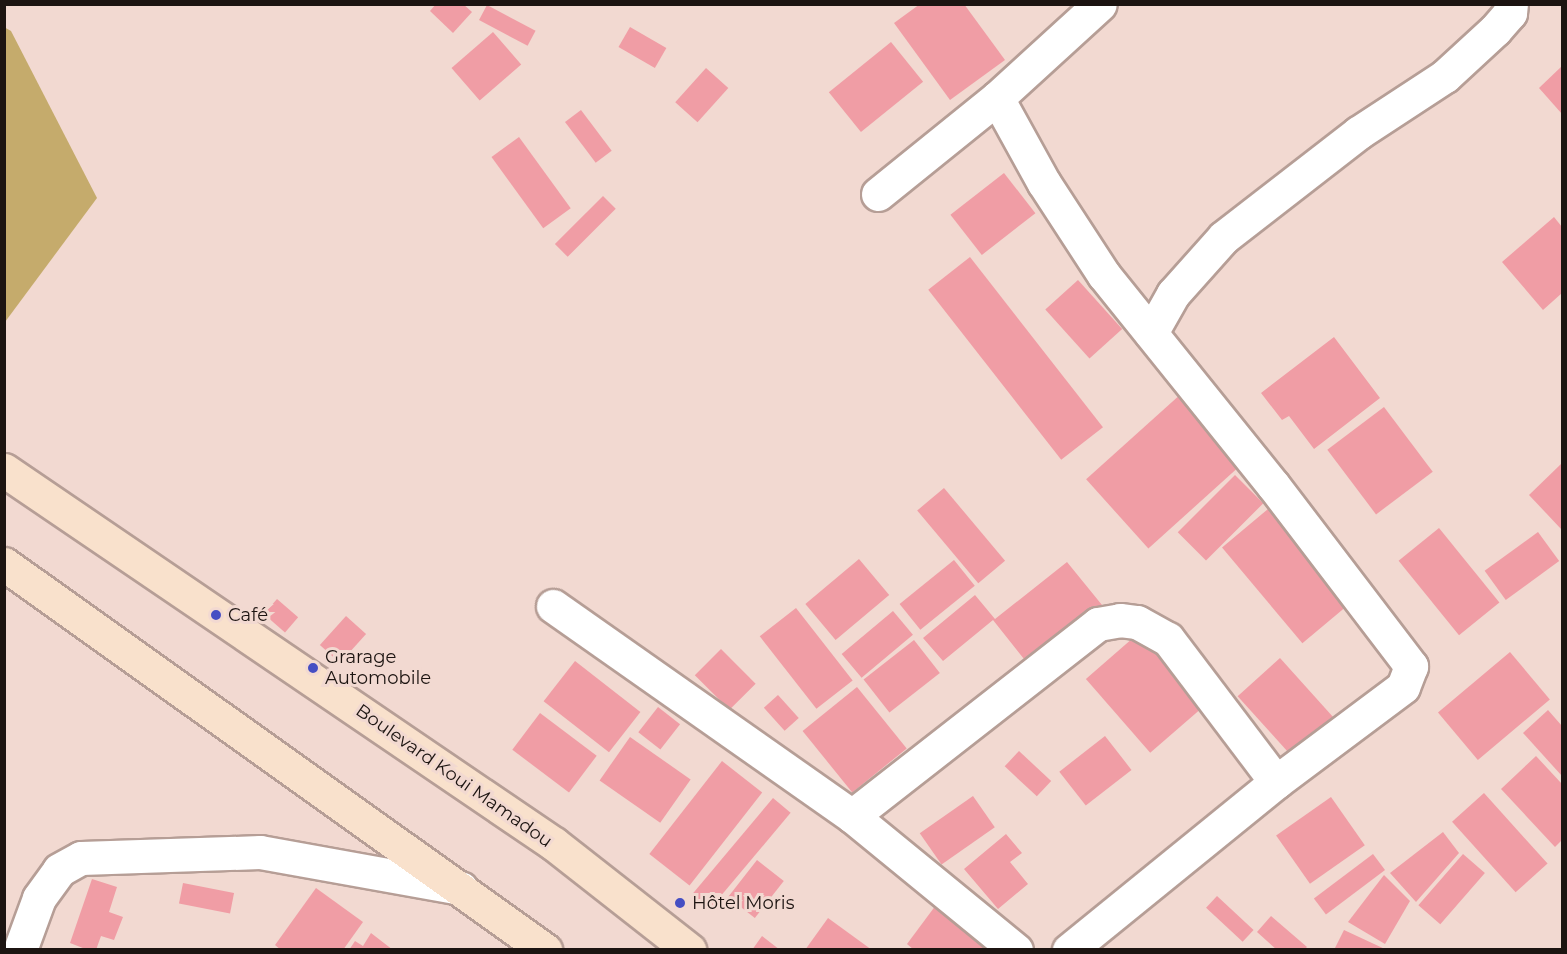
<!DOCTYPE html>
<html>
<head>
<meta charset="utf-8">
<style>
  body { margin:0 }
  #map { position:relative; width:1567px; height:954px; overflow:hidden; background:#f2d9d1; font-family:Montserrat,sans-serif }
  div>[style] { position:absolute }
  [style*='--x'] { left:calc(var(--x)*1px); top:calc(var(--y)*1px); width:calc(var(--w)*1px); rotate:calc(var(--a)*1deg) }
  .green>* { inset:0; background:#c5ab6c }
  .building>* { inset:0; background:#f09da5; transform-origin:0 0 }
  .roads { filter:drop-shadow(2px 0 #b69e96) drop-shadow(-2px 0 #b69e96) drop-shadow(0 2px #b69e96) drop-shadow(0 -2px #b69e96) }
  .minor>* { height:33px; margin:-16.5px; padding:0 16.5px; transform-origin:16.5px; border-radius:16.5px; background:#fff }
  .major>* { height:33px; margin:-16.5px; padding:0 16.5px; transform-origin:16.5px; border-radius:16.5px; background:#f9e1cc }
  .dots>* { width:16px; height:16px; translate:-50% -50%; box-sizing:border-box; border:3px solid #f2d9d1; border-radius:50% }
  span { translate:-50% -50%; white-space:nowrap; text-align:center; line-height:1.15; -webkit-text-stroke:6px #f2d9d1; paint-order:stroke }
  .poi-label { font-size:18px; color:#1c1411 }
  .left { translate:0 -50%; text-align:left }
  .street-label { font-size:18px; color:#1c1411 }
  .frame { position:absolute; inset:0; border:6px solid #1c1411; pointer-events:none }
</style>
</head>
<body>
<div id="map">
  <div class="green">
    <i style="clip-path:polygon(4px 27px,11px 31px,97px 198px,5px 322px)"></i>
  </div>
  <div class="building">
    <i style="clip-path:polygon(436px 4px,463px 4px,472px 12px,453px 33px,430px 11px)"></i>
    <i style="clip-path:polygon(920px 4px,964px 4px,1005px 60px,950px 100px,894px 23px)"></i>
    <i style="left:487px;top:5px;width:55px;height:17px;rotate:28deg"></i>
    <i style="left:630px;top:27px;width:42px;height:23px;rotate:30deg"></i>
    <i style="left:493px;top:32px;width:43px;height:55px;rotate:49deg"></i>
    <i style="left:891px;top:42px;width:51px;height:80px;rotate:51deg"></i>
    <i style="clip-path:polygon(1562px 66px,1562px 114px,1539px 88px)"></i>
    <i style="left:706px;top:68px;width:30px;height:46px;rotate:42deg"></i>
    <i style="left:581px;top:110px;width:51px;height:20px;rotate:53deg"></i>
    <i style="left:519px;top:137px;width:88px;height:34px;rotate:54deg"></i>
    <i style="left:1004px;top:173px;width:51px;height:68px;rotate:52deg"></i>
    <i style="left:603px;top:196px;width:18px;height:68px;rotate:45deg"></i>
    <i style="clip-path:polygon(1554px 217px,1562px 227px,1562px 293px,1543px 310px,1502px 262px)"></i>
    <i style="left:970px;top:257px;width:216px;height:53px;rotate:52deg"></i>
    <i style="left:1078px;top:280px;width:66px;height:44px;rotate:48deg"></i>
    <i style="clip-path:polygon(1334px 337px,1380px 398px,1314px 449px,1289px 416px,1282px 420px,1261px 393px)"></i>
    <i style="left:1182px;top:393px;width:93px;height:129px;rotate:48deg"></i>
    <i style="left:1384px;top:407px;width:81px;height:71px;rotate:53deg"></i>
    <i style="clip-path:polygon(1562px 463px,1562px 530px,1529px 495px)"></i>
    <i style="left:1235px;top:475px;width:40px;height:81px;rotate:45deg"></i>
    <i style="left:944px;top:488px;width:95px;height:35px;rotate:50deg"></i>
    <i style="left:1268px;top:509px;width:125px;height:60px;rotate:50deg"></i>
    <i style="left:1439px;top:528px;width:96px;height:52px;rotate:51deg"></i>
    <i style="left:1538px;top:532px;width:36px;height:66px;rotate:54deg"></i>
    <i style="left:859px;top:559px;width:47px;height:70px;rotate:50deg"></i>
    <i style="left:954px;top:560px;width:33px;height:70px;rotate:51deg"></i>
    <i style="clip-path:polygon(1067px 562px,1102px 605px,1028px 664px,993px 620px,943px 661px,923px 638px,975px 595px,995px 619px)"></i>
    <i style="left:277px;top:599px;width:28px;height:20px;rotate:41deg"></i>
    <i style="left:796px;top:608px;width:92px;height:46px;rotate:52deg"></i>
    <i style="left:893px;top:611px;width:31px;height:67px;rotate:50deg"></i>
    <i style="left:346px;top:616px;width:27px;height:39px;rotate:42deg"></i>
    <i style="left:1141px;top:631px;width:98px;height:73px;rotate:49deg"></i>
    <i style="left:914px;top:640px;width:42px;height:64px;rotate:52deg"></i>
    <i style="left:721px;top:649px;width:49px;height:37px;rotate:45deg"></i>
    <i style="left:1510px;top:652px;width:62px;height:94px;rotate:50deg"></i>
    <i style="left:1280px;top:658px;width:84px;height:57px;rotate:48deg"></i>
    <i style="left:575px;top:661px;width:83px;height:51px;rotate:38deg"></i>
    <i style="left:857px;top:687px;width:79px;height:70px;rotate:51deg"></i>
    <i style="left:778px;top:695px;width:31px;height:19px;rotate:48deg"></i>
    <i style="left:658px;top:707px;width:28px;height:32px;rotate:38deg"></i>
    <i style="clip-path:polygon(1548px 710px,1562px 726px,1562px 776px,1523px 733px)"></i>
    <i style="left:540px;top:713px;width:71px;height:46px;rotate:37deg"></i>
    <i style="left:1105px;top:736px;width:43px;height:58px;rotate:52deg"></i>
    <i style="left:630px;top:737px;width:74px;height:53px;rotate:35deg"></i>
    <i style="left:1019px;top:751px;width:44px;height:21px;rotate:43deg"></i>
    <i style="clip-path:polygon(1536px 756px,1562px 784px,1562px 840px,1555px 847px,1501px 789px)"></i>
    <i style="left:722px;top:761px;width:51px;height:118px;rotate:38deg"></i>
    <i style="left:1484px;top:793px;width:95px;height:43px;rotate:48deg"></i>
    <i style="left:973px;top:796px;width:38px;height:65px;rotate:55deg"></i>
    <i style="left:1331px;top:797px;width:59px;height:67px;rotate:55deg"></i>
    <i style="left:773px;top:798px;width:23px;height:126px;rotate:40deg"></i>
    <i style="clip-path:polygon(1443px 832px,1459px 853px,1416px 902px,1390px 873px)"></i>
    <i style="clip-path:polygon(1006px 834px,1022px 853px,1010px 862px,1028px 884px,998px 909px,964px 869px)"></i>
    <i style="left:1373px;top:854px;width:20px;height:74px;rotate:53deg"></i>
    <i style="left:1463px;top:854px;width:29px;height:68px;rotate:41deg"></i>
    <i style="left:757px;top:860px;width:34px;height:47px;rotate:38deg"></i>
    <i style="clip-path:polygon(1384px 875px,1410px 901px,1385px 944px,1348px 922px)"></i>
    <i style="clip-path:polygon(92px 879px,117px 887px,109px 912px,123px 917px,114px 940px,101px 936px,96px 950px,88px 950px,70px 943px)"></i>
    <i style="left:183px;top:883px;width:52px;height:21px;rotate:11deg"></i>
    <i style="clip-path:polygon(316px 888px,363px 922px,343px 950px,281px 950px,275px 945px)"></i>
    <i style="left:1217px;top:896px;width:50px;height:16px;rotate:43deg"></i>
    <i style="clip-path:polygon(936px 905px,997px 950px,914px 950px,907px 944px)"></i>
    <i style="clip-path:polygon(1271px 916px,1307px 947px,1304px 950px,1277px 950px,1257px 932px)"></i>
    <i style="clip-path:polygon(828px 918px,872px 950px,805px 950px)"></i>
    <i style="clip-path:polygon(1344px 930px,1387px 950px,1334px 950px)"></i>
    <i style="clip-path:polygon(371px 933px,393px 950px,349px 950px,355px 941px,363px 946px)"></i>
    <i style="clip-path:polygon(762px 936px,780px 950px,752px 950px)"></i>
  </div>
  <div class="roads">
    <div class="minor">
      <i style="--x:997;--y:98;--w:97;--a:61.1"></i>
      <i style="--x:1044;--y:183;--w:110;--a:56.9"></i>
      <i style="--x:1104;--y:275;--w:270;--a:51.2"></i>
      <i style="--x:1273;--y:485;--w:228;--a:52.7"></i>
      <i style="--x:1411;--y:666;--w:22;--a:111"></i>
      <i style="--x:1403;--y:687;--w:159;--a:143.2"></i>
      <i style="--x:1276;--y:782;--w:267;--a:140.9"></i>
      <i style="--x:878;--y:194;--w:153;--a:-38.9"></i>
      <i style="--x:997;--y:98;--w:139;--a:-42.4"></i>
      <i style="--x:1151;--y:333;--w:45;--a:-60.6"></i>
      <i style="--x:1173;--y:294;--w:76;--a:-48.2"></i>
      <i style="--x:1224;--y:237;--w:170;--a:-37.8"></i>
      <i style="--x:1358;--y:133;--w:104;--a:-33.2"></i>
      <i style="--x:1445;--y:76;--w:68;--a:-42.6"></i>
      <i style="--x:1495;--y:30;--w:23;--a:-49"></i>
      <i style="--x:1510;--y:13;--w:9;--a:-84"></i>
      <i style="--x:553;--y:606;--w:365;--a:35.1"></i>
      <i style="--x:852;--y:816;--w:212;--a:39.3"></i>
      <i style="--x:852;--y:816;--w:312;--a:-38"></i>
      <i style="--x:1098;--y:624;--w:22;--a:-10"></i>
      <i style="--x:1120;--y:620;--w:17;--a:7"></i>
      <i style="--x:1137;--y:622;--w:35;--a:29"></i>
      <i style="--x:1168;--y:639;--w:179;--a:52.9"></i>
      <i style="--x:20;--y:950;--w:55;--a:-69.9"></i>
      <i style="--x:39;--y:898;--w:34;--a:-54"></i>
      <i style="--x:59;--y:870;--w:25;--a:-29"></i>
      <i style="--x:81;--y:858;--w:179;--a:-1.9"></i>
      <i style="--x:260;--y:852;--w:204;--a:10.2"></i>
    </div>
    <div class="major">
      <i style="--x:4;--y:470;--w:665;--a:34.22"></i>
      <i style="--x:554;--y:844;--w:172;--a:38.1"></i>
      <i style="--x:4;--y:564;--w:665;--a:35.51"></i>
    </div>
  </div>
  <div class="dots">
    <i style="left:216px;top:615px;background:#454ec3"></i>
    <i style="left:313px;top:668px;background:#454ec3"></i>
    <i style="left:680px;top:903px;background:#454ec3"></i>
  </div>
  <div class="poi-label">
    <span class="left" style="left:228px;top:615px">Café</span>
    <span class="left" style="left:325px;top:668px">Grarage<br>Automobile</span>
    <span class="left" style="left:692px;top:903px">Hôtel Moris</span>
  </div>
  <div class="street-label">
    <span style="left:454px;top:776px;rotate:35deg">Boulevard Koui Mamadou</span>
  </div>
  <div class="frame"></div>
</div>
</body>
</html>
